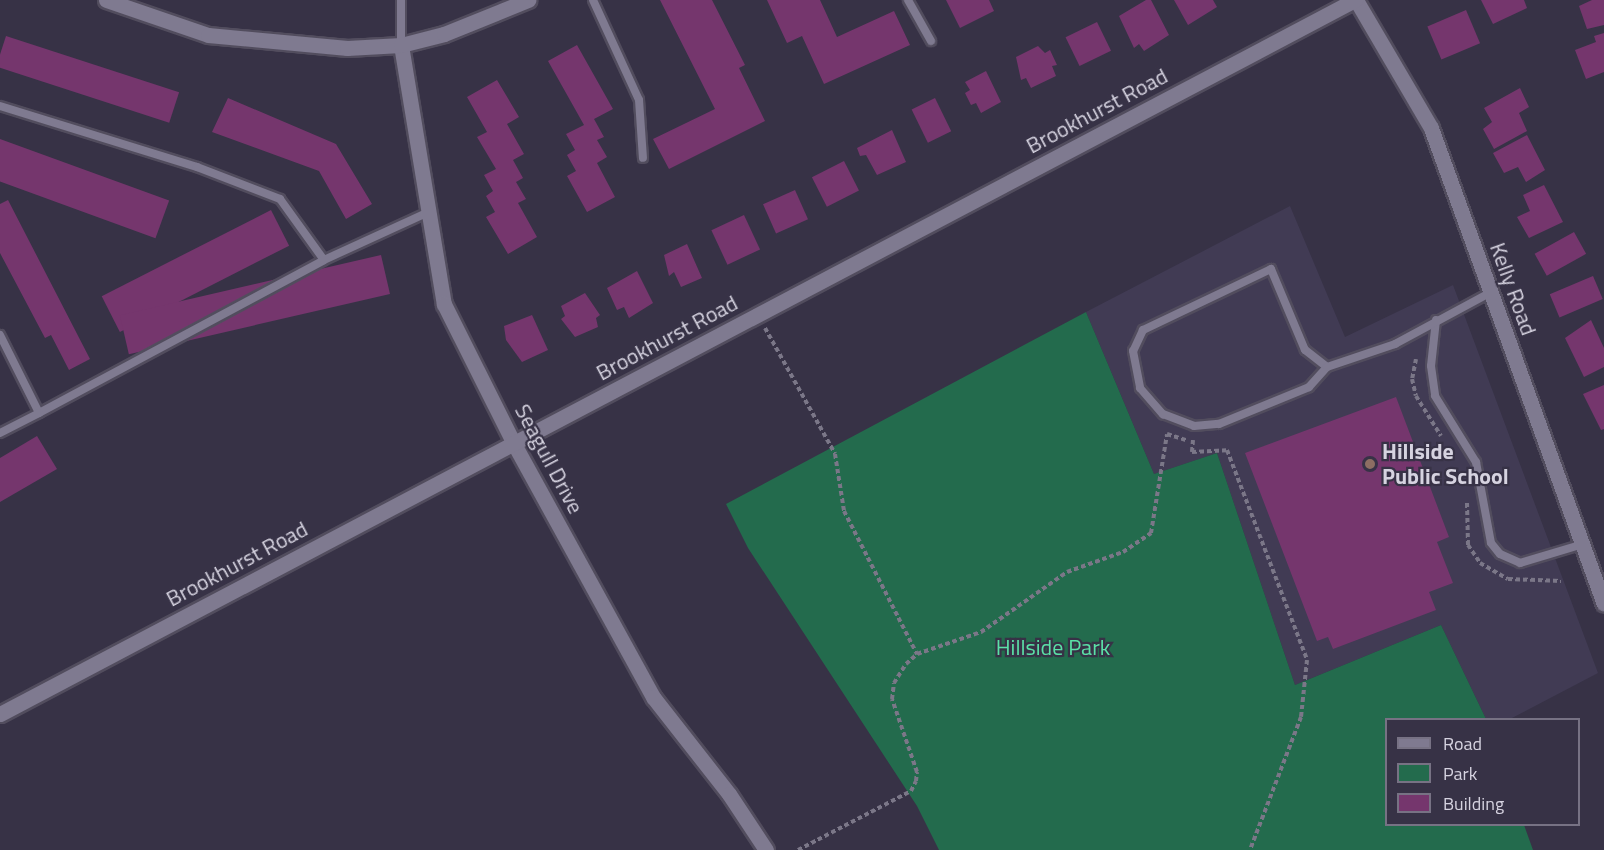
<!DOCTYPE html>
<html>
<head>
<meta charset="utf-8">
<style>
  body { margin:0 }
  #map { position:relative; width:1604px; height:850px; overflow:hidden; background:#373246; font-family:"Titillium Web",sans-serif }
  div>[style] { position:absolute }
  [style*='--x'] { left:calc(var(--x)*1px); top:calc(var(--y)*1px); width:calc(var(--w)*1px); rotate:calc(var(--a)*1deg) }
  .built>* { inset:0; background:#413b54 }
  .green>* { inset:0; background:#236b4d }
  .building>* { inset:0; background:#75366d; transform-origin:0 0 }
  .path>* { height:4px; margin-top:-2px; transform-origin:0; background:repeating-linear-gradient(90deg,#7b7788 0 4.5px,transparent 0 7.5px) }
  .roads { filter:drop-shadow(2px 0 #524d5e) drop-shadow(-2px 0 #524d5e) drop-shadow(0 2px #524d5e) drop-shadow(0 -2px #524d5e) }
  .service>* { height:8px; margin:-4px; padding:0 4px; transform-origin:4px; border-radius:4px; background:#7f7a90 }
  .minor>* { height:15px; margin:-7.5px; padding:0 7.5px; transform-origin:7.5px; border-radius:7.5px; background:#7f7a90 }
  .tertiary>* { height:15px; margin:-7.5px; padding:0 7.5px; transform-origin:7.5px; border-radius:7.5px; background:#7f7a90 }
  .dots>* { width:16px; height:16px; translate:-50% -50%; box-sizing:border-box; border:3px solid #373246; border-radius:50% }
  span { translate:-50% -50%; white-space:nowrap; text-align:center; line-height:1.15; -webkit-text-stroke:4.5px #373246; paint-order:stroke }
  .street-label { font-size:22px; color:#d6d3e0 }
  .poi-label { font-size:22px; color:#d6d3e0; font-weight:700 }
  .left { translate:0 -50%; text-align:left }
  .park-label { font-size:22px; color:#5be1a7 }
  .legend { position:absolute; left:1385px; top:718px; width:195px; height:108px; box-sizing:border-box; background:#373246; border:2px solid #777284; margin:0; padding:8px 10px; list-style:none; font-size:18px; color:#d6d3e0 }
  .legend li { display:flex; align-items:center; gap:12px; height:30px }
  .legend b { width:30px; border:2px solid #777284 }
</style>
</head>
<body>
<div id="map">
  <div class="built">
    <i style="clip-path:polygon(1290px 206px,1345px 337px,1453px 285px,1598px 673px,1510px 719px,1486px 719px,1441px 625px,1295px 685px,1217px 453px,1154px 474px,1086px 312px)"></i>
  </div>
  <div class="green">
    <i style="clip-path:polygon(1086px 312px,1154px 474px,1217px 453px,1295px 685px,1441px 625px,1486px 719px,1386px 720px,1386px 824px,1524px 825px,1533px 850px,939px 850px,917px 806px,748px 548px,726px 504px)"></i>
  </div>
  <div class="building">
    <i style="clip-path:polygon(660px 0,712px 0,745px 65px,739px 68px,765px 121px,669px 169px,653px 139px,715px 109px)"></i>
    <i style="clip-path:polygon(767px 0,820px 0,837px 37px,894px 11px,910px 45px,824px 84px,802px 36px,787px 43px)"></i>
    <i style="clip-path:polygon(946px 0,989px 0,994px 11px,960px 28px)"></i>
    <i style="clip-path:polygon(1146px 0,1151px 0,1169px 35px,1144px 51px,1139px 44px,1134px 48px,1119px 16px)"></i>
    <i style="clip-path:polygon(1174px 0,1213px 0,1217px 7px,1188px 25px)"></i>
    <i style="clip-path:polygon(1481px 0,1524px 0,1527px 8px,1493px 24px)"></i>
    <i style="clip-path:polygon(1592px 0,1604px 0,1604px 25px,1587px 29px,1579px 6px)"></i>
    <i style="left:1466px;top:10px;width:36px;height:42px;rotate:67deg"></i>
    <i style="left:1097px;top:22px;width:32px;height:35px;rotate:64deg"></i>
    <i style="clip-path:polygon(1604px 33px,1604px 72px,1586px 79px,1575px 50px,1596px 42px,1594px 36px)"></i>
    <i style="left:6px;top:36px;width:182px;height:32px;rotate:18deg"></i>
    <i style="clip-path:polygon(577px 45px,613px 109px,594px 119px,604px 137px,597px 140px,607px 157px,597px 163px,615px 197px,587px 212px,567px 176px,576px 171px,567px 155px,575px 150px,566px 134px,584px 125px,548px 61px)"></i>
    <i style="clip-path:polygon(1038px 46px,1045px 53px,1050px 50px,1057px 65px,1052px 66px,1056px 76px,1031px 88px,1026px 78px,1021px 80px,1016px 57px)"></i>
    <i style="clip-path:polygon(986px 71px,1001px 102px,981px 113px,976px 103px,971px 105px,965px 93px,970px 90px,965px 82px)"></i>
    <i style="clip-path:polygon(497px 80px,519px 117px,507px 124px,524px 154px,513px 160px,523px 178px,516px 182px,526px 199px,518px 203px,537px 237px,508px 254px,486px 217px,495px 212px,486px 196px,493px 191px,484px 175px,496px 169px,477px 137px,487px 132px,467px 97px)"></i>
    <i style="clip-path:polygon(1520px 88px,1529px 107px,1519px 113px,1527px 131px,1494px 149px,1483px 129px,1492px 122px,1484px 108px)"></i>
    <i style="clip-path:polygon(228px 98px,336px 144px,372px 204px,346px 219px,319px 171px,212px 132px)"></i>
    <i style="left:935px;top:98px;width:37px;height:26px;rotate:64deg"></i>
    <i style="clip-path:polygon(892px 130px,906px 162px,877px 175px,866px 155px,860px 156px,857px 148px)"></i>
    <i style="clip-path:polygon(1527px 135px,1545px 170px,1526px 182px,1518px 167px,1504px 173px,1493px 153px)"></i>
    <i style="left:0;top:139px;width:180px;height:40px;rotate:20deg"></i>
    <i style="left:844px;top:161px;width:33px;height:36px;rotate:63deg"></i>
    <i style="clip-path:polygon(1544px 185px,1563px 222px,1529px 238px,1517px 217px,1530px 211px,1523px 195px)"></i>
    <i style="left:795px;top:190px;width:32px;height:35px;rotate:66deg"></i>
    <i style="clip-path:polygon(8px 200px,90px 359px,69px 370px,51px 335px,45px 338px,0 253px,0 204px)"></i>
    <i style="left:271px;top:210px;width:40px;height:190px;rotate:63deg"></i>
    <i style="left:744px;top:215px;width:38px;height:36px;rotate:65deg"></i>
    <i style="left:1574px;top:232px;width:25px;height:45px;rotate:61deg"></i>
    <i style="clip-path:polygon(687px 244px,702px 278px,681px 287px,674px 272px,669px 276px,664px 255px)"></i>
    <i style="left:381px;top:255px;width:40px;height:268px;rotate:77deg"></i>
    <i style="clip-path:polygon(637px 271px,653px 303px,629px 318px,624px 307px,617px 310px,607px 288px)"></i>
    <i style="left:1593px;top:276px;width:25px;height:47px;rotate:67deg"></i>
    <i style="clip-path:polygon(585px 293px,600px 315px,596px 318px,598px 327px,575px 337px,561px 319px,565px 316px,561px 306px)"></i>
    <i style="clip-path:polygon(532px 315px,548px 350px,522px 362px,506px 340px,504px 326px)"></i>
    <i style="clip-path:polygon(1591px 320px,1604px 348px,1604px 367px,1584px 377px,1565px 338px)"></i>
    <i style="clip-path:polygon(1604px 385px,1604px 429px,1601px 430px,1583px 394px)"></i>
    <i style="clip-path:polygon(1396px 397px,1449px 537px,1437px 542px,1453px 583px,1429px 592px,1436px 610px,1333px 649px,1328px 637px,1317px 641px,1245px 453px)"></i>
    <i style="clip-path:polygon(37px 436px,57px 469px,0 502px,0 458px)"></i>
  </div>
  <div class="path">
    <i style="--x:765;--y:328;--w:144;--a:60.9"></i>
    <i style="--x:835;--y:454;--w:58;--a:81"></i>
    <i style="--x:844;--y:511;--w:161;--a:63"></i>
    <i style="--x:1416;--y:359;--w:20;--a:101"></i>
    <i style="--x:1412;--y:379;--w:17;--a:77"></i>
    <i style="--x:1416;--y:396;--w:47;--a:58"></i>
    <i style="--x:1193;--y:440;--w:12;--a:95"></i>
    <i style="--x:1192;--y:452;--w:35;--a:-3"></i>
    <i style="--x:1227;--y:450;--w:225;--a:69.1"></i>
    <i style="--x:1307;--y:660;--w:57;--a:96"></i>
    <i style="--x:1301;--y:717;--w:142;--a:111"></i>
    <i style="--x:1467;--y:503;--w:42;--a:88.6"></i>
    <i style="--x:1468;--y:545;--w:22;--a:56"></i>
    <i style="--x:1480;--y:563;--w:32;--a:30"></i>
    <i style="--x:1508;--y:579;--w:53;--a:2.2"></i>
    <i style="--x:798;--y:850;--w:127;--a:-27.6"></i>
    <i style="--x:911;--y:791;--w:11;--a:-63"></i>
    <i style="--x:916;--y:781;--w:9;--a:-84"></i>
    <i style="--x:917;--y:772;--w:77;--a:-108.9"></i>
    <i style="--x:892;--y:699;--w:16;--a:-83"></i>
    <i style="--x:894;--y:683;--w:22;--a:-58"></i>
    <i style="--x:906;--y:664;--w:15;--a:-42"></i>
    <i style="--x:917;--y:654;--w:68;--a:-19"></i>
    <i style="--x:981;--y:632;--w:105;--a:-34.9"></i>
    <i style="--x:1067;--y:572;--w:59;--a:-19.7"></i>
    <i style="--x:1123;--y:552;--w:34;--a:-34"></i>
    <i style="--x:1151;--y:533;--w:100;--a:-80.8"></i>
    <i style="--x:1167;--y:434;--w:20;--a:18"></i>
  </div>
  <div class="roads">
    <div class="service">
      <i style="--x:401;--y:0;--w:45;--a:90"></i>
      <i style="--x:593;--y:0;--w:110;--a:65.3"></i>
      <i style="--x:639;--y:100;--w:58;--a:86.1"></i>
      <i style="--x:908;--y:0;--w:47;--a:60.7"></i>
      <i style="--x:0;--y:106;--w:206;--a:17.2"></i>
      <i style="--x:197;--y:167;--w:89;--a:21.1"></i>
      <i style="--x:280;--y:199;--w:75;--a:54.2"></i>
      <i style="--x:1436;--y:320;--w:46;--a:96.2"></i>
      <i style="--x:1431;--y:366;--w:30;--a:82"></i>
      <i style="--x:1435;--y:396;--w:78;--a:58.2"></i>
      <i style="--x:1476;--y:462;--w:82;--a:79.5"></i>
      <i style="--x:1491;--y:543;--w:14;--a:51"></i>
      <i style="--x:1500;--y:554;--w:22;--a:24"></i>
      <i style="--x:1520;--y:563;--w:63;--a:-16.7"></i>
      <i style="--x:0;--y:335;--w:87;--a:63.4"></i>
      <i style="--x:39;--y:413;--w:323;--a:-28.2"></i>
      <i style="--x:324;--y:260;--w:115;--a:-24.6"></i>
      <i style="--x:1327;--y:367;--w:28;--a:-142"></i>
      <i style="--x:1305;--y:350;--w:88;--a:-112.8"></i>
      <i style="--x:1271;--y:269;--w:142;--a:154.5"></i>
      <i style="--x:1143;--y:330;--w:23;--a:115"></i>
      <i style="--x:1133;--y:351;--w:38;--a:79"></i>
      <i style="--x:1140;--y:388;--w:35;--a:49"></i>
      <i style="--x:1163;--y:414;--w:33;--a:21"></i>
      <i style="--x:1194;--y:426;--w:25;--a:-5"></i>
      <i style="--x:1219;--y:424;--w:97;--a:-22.3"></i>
      <i style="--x:1309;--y:387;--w:27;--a:-48"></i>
      <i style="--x:1327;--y:367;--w:72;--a:-18.7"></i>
      <i style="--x:1395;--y:344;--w:109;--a:-28.4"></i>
      <i style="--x:0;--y:433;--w:44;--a:-27.1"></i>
    </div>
    <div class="minor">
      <i style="--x:1356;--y:0;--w:148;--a:59.6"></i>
      <i style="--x:1431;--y:128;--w:506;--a:70.03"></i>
      <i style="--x:401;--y:45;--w:263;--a:80.6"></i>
      <i style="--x:444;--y:304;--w:157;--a:63.4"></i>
      <i style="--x:514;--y:444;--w:289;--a:61.2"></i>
      <i style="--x:653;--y:697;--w:123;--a:51.9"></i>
      <i style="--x:729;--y:794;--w:67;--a:56.5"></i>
      <i style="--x:0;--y:714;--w:1532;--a:-27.79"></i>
    </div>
    <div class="tertiary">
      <i style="--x:106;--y:0;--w:108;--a:18.9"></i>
      <i style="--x:208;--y:35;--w:140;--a:5.3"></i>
      <i style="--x:347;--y:48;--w:54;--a:-3.2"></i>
      <i style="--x:401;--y:45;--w:44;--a:-14.3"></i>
      <i style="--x:444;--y:34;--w:91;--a:-22"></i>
    </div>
  </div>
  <div class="dots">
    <i style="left:1370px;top:464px;background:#8d6e63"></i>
  </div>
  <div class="street-label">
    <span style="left:1097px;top:111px;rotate:-28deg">Brookhurst Road</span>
    <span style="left:1513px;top:289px;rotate:70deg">Kelly Road</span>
    <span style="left:667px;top:338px;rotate:-28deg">Brookhurst Road</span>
    <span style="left:549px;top:459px;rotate:62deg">Seagull Drive</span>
    <span style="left:237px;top:564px;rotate:-28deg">Brookhurst Road</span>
  </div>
  <div class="poi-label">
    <span class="left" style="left:1382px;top:464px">Hillside<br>Public School</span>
  </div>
  <div class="park-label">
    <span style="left:1053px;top:648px">Hillside Park</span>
  </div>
  <ul class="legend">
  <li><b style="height:8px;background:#7f7a90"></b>Road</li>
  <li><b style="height:16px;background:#236b4d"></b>Park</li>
  <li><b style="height:16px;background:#75366d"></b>Building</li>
  </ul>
</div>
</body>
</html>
